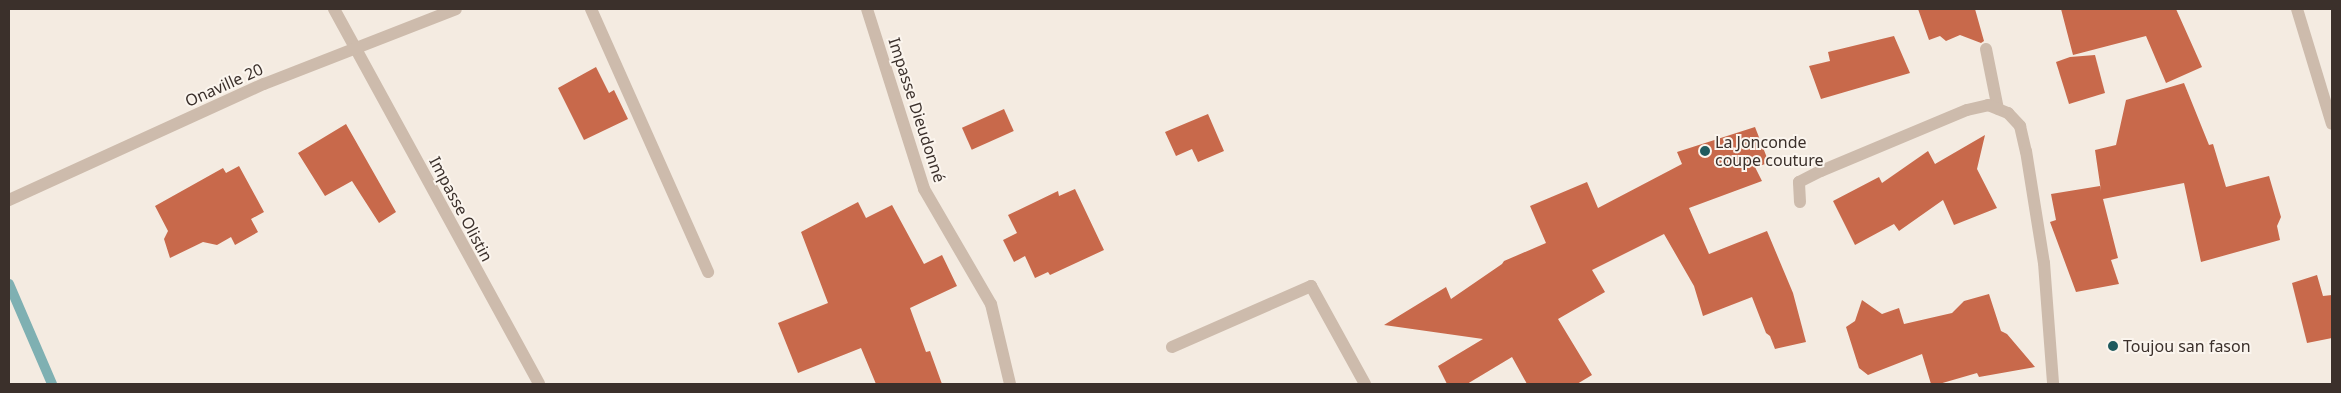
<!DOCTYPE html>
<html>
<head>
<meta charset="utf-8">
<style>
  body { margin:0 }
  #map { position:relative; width:2341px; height:393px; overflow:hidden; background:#f4ebe1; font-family:"Noto Sans",sans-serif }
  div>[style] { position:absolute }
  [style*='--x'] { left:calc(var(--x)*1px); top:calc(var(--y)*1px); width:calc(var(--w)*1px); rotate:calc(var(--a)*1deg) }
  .stream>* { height:10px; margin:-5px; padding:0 5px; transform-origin:5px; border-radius:5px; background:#7fb0b2 }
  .building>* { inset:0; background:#c8694b; transform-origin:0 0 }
  .minor>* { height:12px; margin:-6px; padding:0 6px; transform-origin:6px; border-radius:6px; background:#cdbbac }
  .dots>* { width:14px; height:14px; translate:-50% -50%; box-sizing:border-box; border:2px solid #fbf5ee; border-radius:50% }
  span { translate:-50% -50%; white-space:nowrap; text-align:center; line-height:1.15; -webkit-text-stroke:4px #fbf5ee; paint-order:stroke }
  .street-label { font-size:16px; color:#3b302b }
  .poi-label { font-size:16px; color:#3b302b }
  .left { translate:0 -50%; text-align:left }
  .frame { position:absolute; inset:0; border:10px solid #3b302b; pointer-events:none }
</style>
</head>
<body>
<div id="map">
  <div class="stream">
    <i style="--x:9;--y:284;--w:109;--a:66.7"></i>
  </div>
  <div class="building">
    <i style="clip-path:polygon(1918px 9px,1975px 9px,1984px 41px,1981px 43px,1960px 35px,1946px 41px,1940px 36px,1929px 40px)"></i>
    <i style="clip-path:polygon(2061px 9px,2176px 9px,2202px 67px,2166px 83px,2146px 36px,2073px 55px)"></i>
    <i style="clip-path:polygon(1894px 36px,1910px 73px,1821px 99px,1809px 66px,1830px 61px,1828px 52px)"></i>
    <i style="clip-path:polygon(2095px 55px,2105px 93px,2069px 104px,2056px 62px,2070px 57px)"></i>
    <i style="clip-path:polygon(596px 67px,609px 93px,614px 90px,628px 119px,584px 140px,558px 88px)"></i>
    <i style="clip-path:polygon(2184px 83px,2209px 145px,2213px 144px,2226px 187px,2269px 176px,2281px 217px,2277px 226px,2280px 240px,2201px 262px,2184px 183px,2103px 199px,2118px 258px,2111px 260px,2119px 284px,2076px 292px,2050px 222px,2056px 220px,2051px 194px,2100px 186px,2101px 191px,2095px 150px,2116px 145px,2126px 100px)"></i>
    <i style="left:1004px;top:109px;width:24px;height:46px;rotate:66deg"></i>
    <i style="clip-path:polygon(1208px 114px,1224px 151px,1198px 162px,1192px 149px,1176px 156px,1165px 132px)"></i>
    <i style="clip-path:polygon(346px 124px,396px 212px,379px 223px,352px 181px,325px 196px,298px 153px)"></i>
    <i style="clip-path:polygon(1755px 127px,1769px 163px,1755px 167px,1762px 181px,1689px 208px,1709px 254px,1767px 231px,1793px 293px,1806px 342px,1775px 349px,1770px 336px,1766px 333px,1752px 297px,1703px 316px,1694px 286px,1664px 234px,1592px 270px,1605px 292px,1558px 319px,1592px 375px,1577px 384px,1527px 384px,1512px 357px,1467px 384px,1447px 384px,1438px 366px,1483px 339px,1384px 325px,1446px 287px,1451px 299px,1502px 264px,1504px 261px,1546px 243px,1530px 206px,1587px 182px,1598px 208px,1682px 164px,1677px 152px)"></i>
    <i style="clip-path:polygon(1985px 135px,1977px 169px,1997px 208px,1954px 225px,1943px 200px,1899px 231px,1894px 224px,1855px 245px,1833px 201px,1879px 177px,1882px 183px,1928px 151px,1935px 164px)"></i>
    <i style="clip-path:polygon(239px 166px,264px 212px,251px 219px,258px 232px,235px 245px,231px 237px,217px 245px,203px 242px,170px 258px,164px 239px,168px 231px,155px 206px,223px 168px,226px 173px)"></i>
    <i style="clip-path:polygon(1075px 189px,1104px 250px,1050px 275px,1048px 272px,1035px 278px,1025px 256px,1014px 262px,1003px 240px,1017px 233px,1008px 215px,1058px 191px,1059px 196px)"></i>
    <i style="clip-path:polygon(858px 202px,866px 218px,892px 205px,924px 264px,942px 255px,957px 286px,910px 308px,926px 352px,930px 351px,942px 384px,876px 384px,861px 348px,798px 373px,778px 323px,828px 303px,801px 232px)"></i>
    <i style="clip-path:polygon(2317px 275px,2323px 296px,2332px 295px,2332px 338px,2307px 343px,2292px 283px)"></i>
    <i style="clip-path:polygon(1989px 294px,2001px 331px,2007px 334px,2035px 367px,1979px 377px,1977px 373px,1939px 384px,1931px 384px,1922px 354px,1868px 375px,1859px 368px,1846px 327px,1855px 321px,1862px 300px,1882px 314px,1899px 308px,1904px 324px,1952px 313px,1964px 301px)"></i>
  </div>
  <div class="minor">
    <i style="--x:334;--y:9;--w:427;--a:61.3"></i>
    <i style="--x:591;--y:9;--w:288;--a:66"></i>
    <i style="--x:867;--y:9;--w:189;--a:72.4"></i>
    <i style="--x:924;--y:189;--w:133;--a:59.8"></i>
    <i style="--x:991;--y:304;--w:82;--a:76.6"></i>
    <i style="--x:2297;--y:9;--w:120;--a:73.1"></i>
    <i style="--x:1986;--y:49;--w:61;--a:78.7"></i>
    <i style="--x:9;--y:200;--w:280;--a:-24.5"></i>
    <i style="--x:264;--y:84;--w:206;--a:-21.3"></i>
    <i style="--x:1800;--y:202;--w:20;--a:-93"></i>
    <i style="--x:1799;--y:182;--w:25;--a:-27"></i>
    <i style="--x:1821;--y:171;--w:158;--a:-22.7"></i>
    <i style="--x:1967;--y:110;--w:22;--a:-13"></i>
    <i style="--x:1988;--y:105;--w:22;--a:22"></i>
    <i style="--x:2008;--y:113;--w:18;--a:47"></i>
    <i style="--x:2020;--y:126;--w:26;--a:77"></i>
    <i style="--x:2026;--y:151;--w:113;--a:80.9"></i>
    <i style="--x:2044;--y:263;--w:121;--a:85.7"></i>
    <i style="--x:1172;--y:347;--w:152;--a:-23.7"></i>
    <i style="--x:1311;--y:286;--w:112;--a:61.1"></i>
  </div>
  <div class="dots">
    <i style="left:1705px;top:151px;background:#1f5a5e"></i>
    <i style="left:2113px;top:346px;background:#1f5a5e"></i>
  </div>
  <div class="street-label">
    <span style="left:224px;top:85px;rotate:-24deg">Onaville 20</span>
    <span style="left:917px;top:110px;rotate:72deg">Impasse Dieudonné</span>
    <span style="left:461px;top:209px;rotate:62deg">Impasse Olistin</span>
  </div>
  <div class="poi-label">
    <span class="left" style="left:1715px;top:151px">La Jonconde<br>coupe couture</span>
    <span class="left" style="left:2123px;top:346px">Toujou san fason</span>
  </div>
  <div class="frame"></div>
</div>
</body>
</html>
